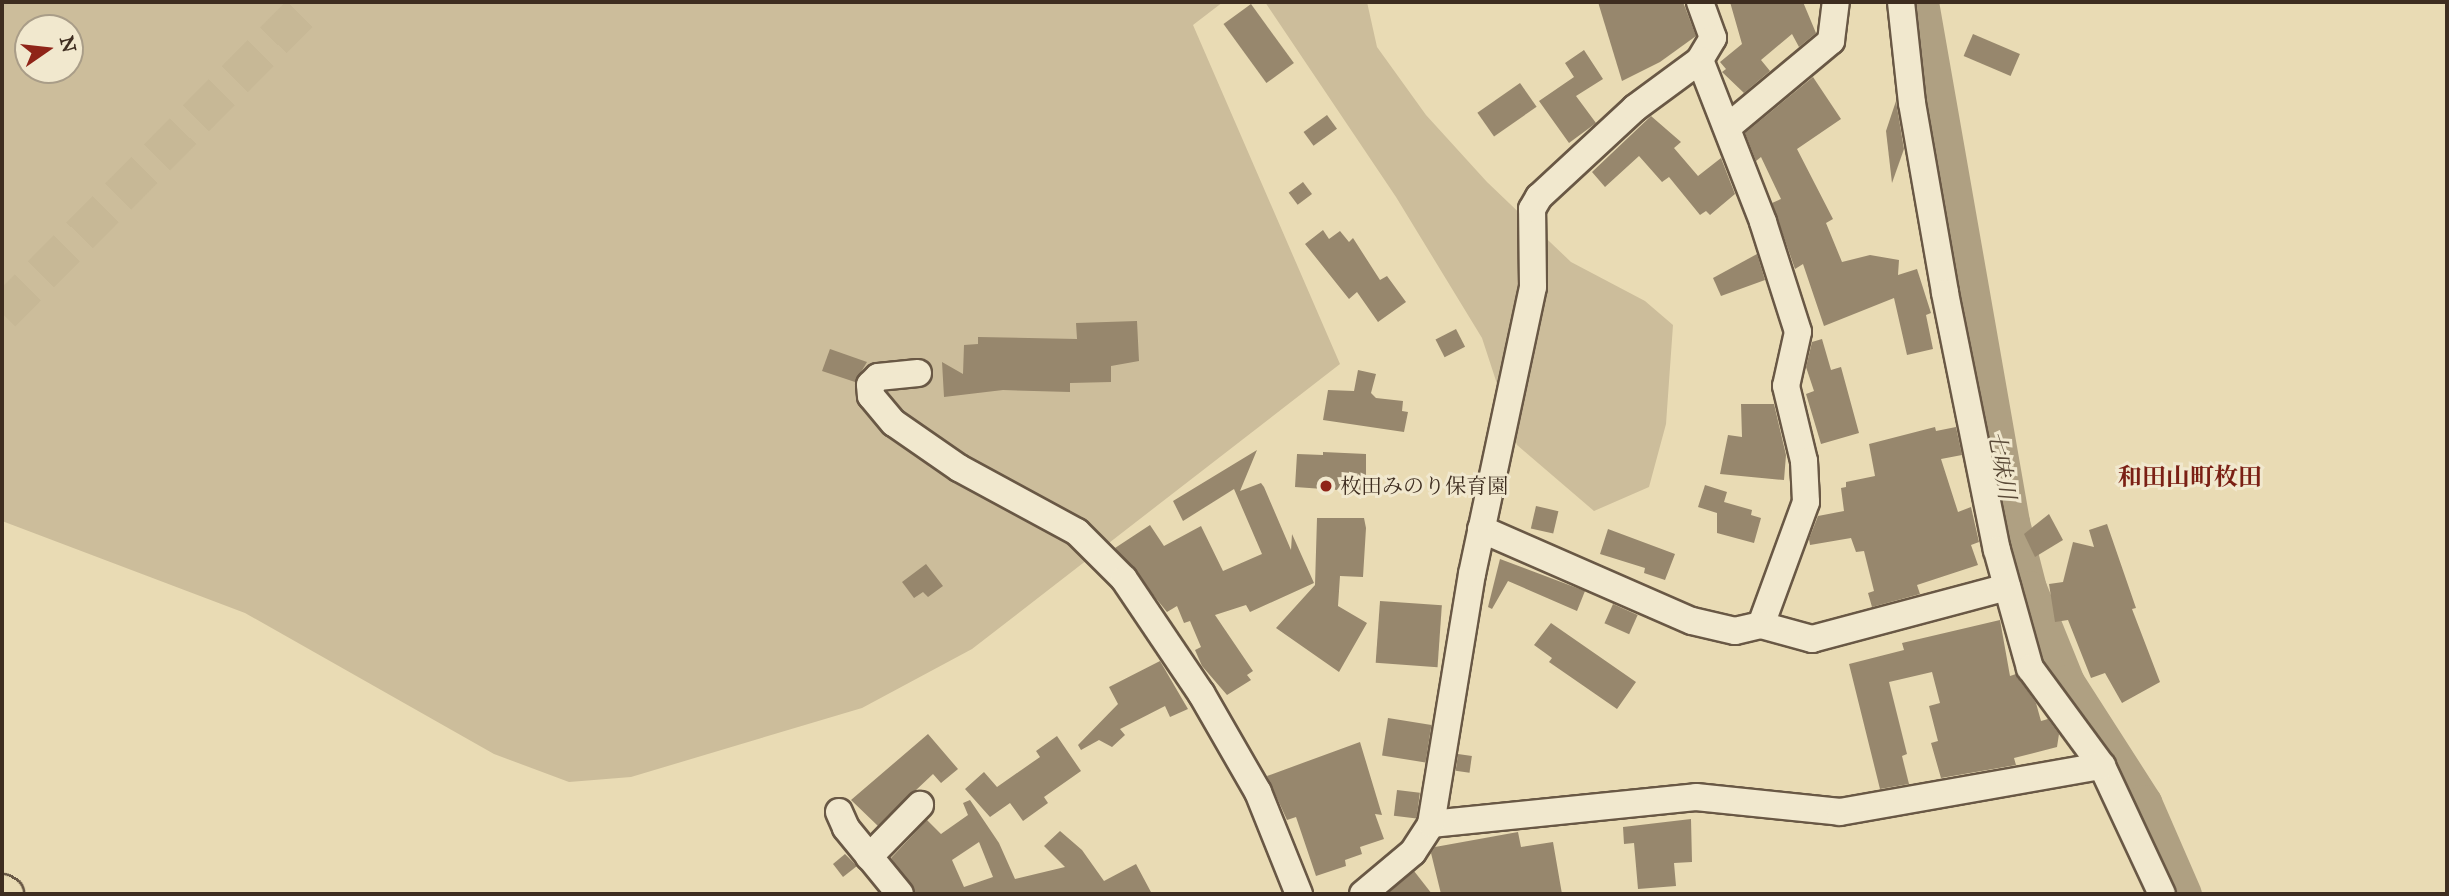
<!DOCTYPE html>
<html>
<head>
<meta charset="utf-8">
<style>
  body { margin:0 }
  #map { position:relative; width:2449px; height:896px; overflow:hidden; background:#e9dbb4; font-family:"IM FELL Great Primer","Noto Serif JP",serif }
  div>[style] { position:absolute }
  [style*='--x'] { left:calc(var(--x)*1px); top:calc(var(--y)*1px); width:calc(var(--w)*1px); rotate:calc(var(--a)*1deg) }
  .green>* { inset:0; background:#ccbd9b }
  .river>* { height:35px; margin:-17.5px; padding:0 17.5px; transform-origin:17.5px; border-radius:17.5px; background:#afa082 }
  .building>* { inset:0; background:#97876d; transform-origin:0 0 }
  .highway-tunnel>* { height:37px; margin-top:-18.5px; transform-origin:0; background:repeating-linear-gradient(90deg,#c7b896 0 37px,transparent 0 55px) }
  .roads { filter:drop-shadow(2px 0 #695845) drop-shadow(-2px 0 #695845) drop-shadow(0 2px #695845) drop-shadow(0 -2px #695845) }
  .minor>* { height:26px; margin:-13px; padding:0 13px; transform-origin:13px; border-radius:13px; background:#f1e8ce }
  .major>* { height:32px; margin:-16px; padding:0 16px; transform-origin:16px; border-radius:16px; background:#e9dbb4 }
  .dots>* { width:19px; height:19px; translate:-50% -50%; box-sizing:border-box; border:4px solid #f1e8ce; border-radius:50% }
  span { translate:-50% -50%; white-space:nowrap; text-align:center; line-height:1.15; -webkit-text-stroke:6px #f1e8ce; paint-order:stroke }
  .poi-label { font-size:21px; color:#3e2d20 }
  .left { translate:0 -50%; text-align:left }
  .water-label { font-size:23px; color:#5a4a38; font-style:italic }
  .quarter-label { font-size:24px; color:#7a1f14; font-weight:700 }
  .frame { position:absolute; inset:0; border:4px solid #3e2d20; pointer-events:none }
  .north { position:absolute; left:14px; top:14px; width:70px; height:70px; box-sizing:border-box; background:#f1e8ce; border:2px solid #a99d88; border-radius:50%; rotate:76deg; font-size:19px; font-weight:700; line-height:28px; text-align:center; color:#3e2d20 }
  .north::after { content:''; display:block; margin:auto; width:24px; height:32px; background:#8f2418; clip-path:polygon(50% 0,100% 100%,50% 72%,0 100%) }
</style>
</head>
<body>
<div id="map">
  <div class="green">
    <i style="clip-path:polygon(evenodd,2px 2px,1223px 2px,1193px 25px,1340px 364px,972px 649px,862px 708px,631px 777px,569px 782px,494px 754px,245px 613px,2px 521px,2px 2px,28px 28px,70px 28px,70px 70px,28px 70px,28px 28px)"></i>
    <i style="clip-path:polygon(1265px 2px,1367px 2px,1377px 47px,1426px 115px,1487px 182px,1571px 262px,1645px 301px,1673px 325px,1666px 424px,1649px 487px,1594px 511px,1517px 445px,1482px 338px,1396px 197px)"></i>
  </div>
  <div class="river">
    <i style="--x:1921;--y:2;--w:528;--a:80.07"></i>
    <i style="--x:2012;--y:522;--w:68;--a:75.6"></i>
    <i style="--x:2029;--y:588;--w:101;--a:68"></i>
    <i style="--x:2067;--y:682;--w:143;--a:57.3"></i>
    <i style="--x:2144;--y:802;--w:100;--a:66.5"></i>
  </div>
  <div class="building">
    <i style="clip-path:polygon(1598px 2px,1683px 2px,1696px 36px,1660px 62px,1622px 81px)"></i>
    <i style="clip-path:polygon(1730px 2px,1803px 2px,1816px 33px,1799px 47px,1792px 34px,1761px 60px,1770px 71px,1744px 93px,1722px 72px,1726px 69px,1720px 62px,1742px 44px)"></i>
    <i style="left:1251px;top:4px;width:73px;height:34px;rotate:54deg"></i>
    <i style="left:1973px;top:34px;width:51px;height:24px;rotate:23deg"></i>
    <i style="clip-path:polygon(1584px 50px,1603px 79px,1576px 96px,1596px 123px,1569px 143px,1539px 101px,1574px 77px,1565px 63px)"></i>
    <i style="clip-path:polygon(1813px 77px,1841px 119px,1797px 149px,1833px 219px,1826px 223px,1842px 262px,1870px 255px,1899px 260px,1898px 275px,1917px 269px,1931px 313px,1926px 315px,1933px 349px,1907px 355px,1894px 298px,1824px 326px,1803px 264px,1795px 269px,1772px 203px,1781px 199px,1761px 157px,1756px 161px,1745px 133px)"></i>
    <i style="left:1520px;top:83px;width:29px;height:52px;rotate:55deg"></i>
    <i style="clip-path:polygon(1896px 101px,1904px 149px,1892px 183px,1886px 131px)"></i>
    <i style="left:1327px;top:115px;width:17px;height:29px;rotate:54deg"></i>
    <i style="clip-path:polygon(1651px 116px,1681px 142px,1674px 148px,1698px 176px,1721px 158px,1735px 194px,1710px 215px,1706px 211px,1700px 215px,1669px 177px,1662px 182px,1639px 156px,1605px 187px,1592px 172px)"></i>
    <i style="left:1303px;top:182px;width:15px;height:18px;rotate:53deg"></i>
    <i style="clip-path:polygon(1323px 230px,1329px 239px,1340px 231px,1349px 242px,1353px 238px,1380px 280px,1387px 276px,1406px 302px,1378px 322px,1357px 292px,1349px 299px,1305px 244px)"></i>
    <i style="clip-path:polygon(1757px 254px,1765px 280px,1721px 296px,1713px 278px)"></i>
    <i style="clip-path:polygon(1137px 321px,1139px 361px,1111px 366px,1111px 382px,1070px 383px,1070px 392px,1003px 390px,944px 397px,942px 362px,963px 374px,964px 345px,978px 344px,978px 337px,1077px 339px,1076px 323px)"></i>
    <i style="left:1456px;top:329px;width:20px;height:23px;rotate:63deg"></i>
    <i style="clip-path:polygon(1822px 339px,1831px 370px,1841px 367px,1859px 433px,1821px 444px,1806px 394px,1814px 391px,1806px 367px,1812px 342px)"></i>
    <i style="clip-path:polygon(830px 349px,867px 362px,855px 382px,822px 371px)"></i>
    <i style="clip-path:polygon(1358px 370px,1376px 374px,1371px 393px,1376px 398px,1403px 401px,1402px 411px,1408px 412px,1404px 432px,1323px 420px,1328px 390px,1354px 391px)"></i>
    <i style="clip-path:polygon(1741px 404px,1774px 404px,1786px 455px,1784px 480px,1720px 474px,1728px 435px,1742px 437px)"></i>
    <i style="clip-path:polygon(1935px 427px,1936px 431px,1956px 427px,1962px 455px,1941px 459px,1958px 512px,1971px 507px,1979px 542px,1971px 545px,1978px 565px,1917px 585px,1920px 594px,1872px 607px,1868px 593px,1874px 591px,1864px 551px,1856px 552px,1851px 538px,1810px 545px,1809px 539px,1818px 516px,1844px 511px,1841px 488px,1846px 487px,1846px 482px,1875px 476px,1869px 444px)"></i>
    <i style="clip-path:polygon(1257px 450px,1240px 491px,1261px 483px,1264px 487px,1291px 550px,1292px 534px,1314px 583px,1250px 612px,1246px 605px,1215px 615px,1253px 671px,1247px 675px,1251px 680px,1227px 695px,1202px 666px,1195px 650px,1201px 647px,1190px 621px,1184px 623px,1177px 606px,1167px 612px,1115px 548px,1150px 525px,1164px 546px,1201px 526px,1223px 571px,1262px 554px,1234px 489px,1183px 521px,1173px 501px)"></i>
    <i style="clip-path:polygon(1323px 452px,1366px 454px,1366px 492px,1295px 487px,1297px 454px,1323px 455px)"></i>
    <i style="clip-path:polygon(1705px 485px,1727px 492px,1724px 502px,1752px 510px,1751px 515px,1761px 518px,1754px 543px,1717px 533px,1717px 513px,1698px 507px)"></i>
    <i style="left:1536px;top:506px;width:23px;height:23px;rotate:13deg"></i>
    <i style="clip-path:polygon(2049px 514px,2063px 540px,2035px 557px,2024px 534px)"></i>
    <i style="clip-path:polygon(1317px 518px,1364px 518px,1366px 528px,1363px 577px,1340px 576px,1338px 606px,1367px 623px,1339px 672px,1276px 628px,1315px 585px)"></i>
    <i style="clip-path:polygon(2107px 524px,2136px 608px,2132px 609px,2160px 682px,2122px 703px,2105px 673px,2091px 678px,2068px 620px,2055px 622px,2049px 584px,2063px 582px,2073px 542px,2094px 547px,2089px 530px)"></i>
    <i style="clip-path:polygon(1608px 529px,1675px 554px,1665px 580px,1644px 573px,1645px 568px,1600px 554px)"></i>
    <i style="clip-path:polygon(1500px 559px,1585px 591px,1577px 611px,1508px 581px,1492px 609px,1488px 607px)"></i>
    <i style="clip-path:polygon(926px 564px,943px 586px,928px 597px,923px 592px,914px 598px,902px 582px)"></i>
    <i style="left:1380px;top:601px;width:62px;height:62px;rotate:4deg"></i>
    <i style="left:1613px;top:604px;width:27px;height:21px;rotate:24deg"></i>
    <i style="clip-path:polygon(2000px 620px,2010px 676px,2016px 674px,2036px 703px,2041px 721px,2048px 719px,2059px 734px,2057px 747px,2014px 758px,2016px 765px,1941px 778px,1931px 743px,1938px 741px,1929px 706px,1940px 703px,1932px 672px,1889px 682px,1907px 754px,1902px 756px,1909px 784px,1880px 789px,1849px 664px,1904px 650px,1902px 643px)"></i>
    <i style="clip-path:polygon(1551px 623px,1636px 682px,1617px 709px,1549px 662px,1552px 658px,1534px 645px)"></i>
    <i style="clip-path:polygon(1160px 661px,1188px 709px,1170px 717px,1165px 706px,1120px 729px,1125px 735px,1112px 747px,1099px 740px,1081px 750px,1078px 745px,1118px 704px,1109px 687px)"></i>
    <i style="left:1388px;top:718px;width:44px;height:38px;rotate:9deg"></i>
    <i style="clip-path:polygon(928px 734px,958px 769px,941px 783px,933px 774px,878px 826px,851px 800px)"></i>
    <i style="clip-path:polygon(1057px 736px,1081px 771px,1044px 797px,1048px 803px,1023px 821px,1010px 803px,990px 817px,965px 789px,984px 772px,997px 787px,1040px 757px,1036px 751px)"></i>
    <i style="clip-path:polygon(1360px 742px,1382px 815px,1375px 814px,1384px 839px,1360px 847px,1362px 854px,1345px 860px,1346px 866px,1316px 876px,1296px 817px,1287px 820px,1267px 776px)"></i>
    <i style="left:1458px;top:754px;width:14px;height:17px;rotate:8deg"></i>
    <i style="left:1397px;top:790px;width:23px;height:26px;rotate:7deg"></i>
    <i style="clip-path:polygon(evenodd,970px 800px,999px 843px,1015px 879px,1065px 867px,1044px 846px,1060px 831px,1082px 850px,1104px 881px,1136px 864px,1152px 894px,915px 894px,891px 858px,927px 820px,941px 834px,968px 815px,963px 803px,970px 800px,979px 842px,993px 877px,964px 887px,952px 860px,979px 842px)"></i>
    <i style="clip-path:polygon(1691px 819px,1692px 862px,1674px 863px,1676px 886px,1638px 889px,1634px 843px,1624px 844px,1623px 827px)"></i>
    <i style="clip-path:polygon(1518px 832px,1521px 847px,1553px 842px,1562px 894px,1441px 894px,1431px 853px,1435px 847px)"></i>
    <i style="clip-path:polygon(845px 854px,857px 866px,843px 877px,833px 864px)"></i>
    <i style="clip-path:polygon(1414px 871px,1432px 894px,1387px 894px)"></i>
  </div>
  <div class="highway-tunnel">
    <i style="--x:2;--y:313;--w:438;--a:-45.2"></i>
  </div>
  <div class="roads">
    <div class="minor">
      <i style="--x:1700;--y:2;--w:38;--a:70"></i>
      <i style="--x:1713;--y:38;--w:26;--a:121"></i>
      <i style="--x:1700;--y:60;--w:174;--a:68.7"></i>
      <i style="--x:1763;--y:222;--w:115;--a:72.3"></i>
      <i style="--x:1798;--y:332;--w:55;--a:102.5"></i>
      <i style="--x:1786;--y:386;--w:77;--a:76.5"></i>
      <i style="--x:1804;--y:461;--w:41;--a:87.2"></i>
      <i style="--x:1806;--y:502;--w:131;--a:110.1"></i>
      <i style="--x:1901;--y:2;--w:102;--a:83.8"></i>
      <i style="--x:1912;--y:103;--w:193;--a:80.1"></i>
      <i style="--x:1945;--y:293;--w:262;--a:78.6"></i>
      <i style="--x:1997;--y:550;--w:123;--a:74.4"></i>
      <i style="--x:2030;--y:668;--w:122;--a:53.7"></i>
      <i style="--x:2102;--y:766;--w:141;--a:64.9"></i>
      <i style="--x:1729;--y:126;--w:133;--a:-39.8"></i>
      <i style="--x:1831;--y:41;--w:39;--a:-83"></i>
      <i style="--x:918;--y:373;--w:40;--a:174.3"></i>
      <i style="--x:878;--y:377;--w:11;--a:135"></i>
      <i style="--x:870;--y:385;--w:11;--a:85"></i>
      <i style="--x:871;--y:396;--w:35;--a:50"></i>
      <i style="--x:894;--y:423;--w:79;--a:34.7"></i>
      <i style="--x:959;--y:468;--w:134;--a:28.5"></i>
      <i style="--x:1077;--y:532;--w:66;--a:45"></i>
      <i style="--x:1124;--y:579;--w:138;--a:56"></i>
      <i style="--x:1201;--y:693;--w:114;--a:60.1"></i>
      <i style="--x:1258;--y:792;--w:110;--a:68.1"></i>
      <i style="--x:1481;--y:529;--w:230;--a:23.6"></i>
      <i style="--x:1692;--y:621;--w:44;--a:13.1"></i>
      <i style="--x:1735;--y:631;--w:27;--a:-13"></i>
      <i style="--x:1761;--y:625;--w:53;--a:15.4"></i>
      <i style="--x:1812;--y:639;--w:202;--a:-14.9"></i>
      <i style="--x:839;--y:812;--w:17;--a:66"></i>
      <i style="--x:846;--y:828;--w:85;--a:50.7"></i>
      <i style="--x:1431;--y:824;--w:266;--a:-5.8"></i>
      <i style="--x:1696;--y:797;--w:145;--a:5.9"></i>
      <i style="--x:1840;--y:812;--w:266;--a:-10"></i>
      <i style="--x:869;--y:857;--w:73;--a:-45.6"></i>
      <i style="--x:1363;--y:894;--w:65;--a:-40"></i>
      <i style="--x:1413;--y:852;--w:33;--a:-57"></i>
      <i style="--x:1431;--y:824;--w:253;--a:-80.7"></i>
      <i style="--x:1472;--y:574;--w:293;--a:-78"></i>
      <i style="--x:1533;--y:287;--w:78;--a:-90.7"></i>
      <i style="--x:1532;--y:209;--w:14;--a:-60"></i>
      <i style="--x:1539;--y:197;--w:131;--a:-42.8"></i>
      <i style="--x:1635;--y:108;--w:81;--a:-36.4"></i>
    </div>
    <div class="major">
      <i style="--x:2;--y:891;--w:6;--a:31"></i>
    </div>
  </div>
  <div class="dots">
    <i style="left:1326px;top:486px;background:#8f2418"></i>
  </div>
  <div class="poi-label">
    <span class="left" style="left:1340px;top:486px">枚田みのり保育園</span>
  </div>
  <div class="water-label">
    <span style="left:2002px;top:465px;rotate:80deg">七味川</span>
  </div>
  <div class="quarter-label">
    <span style="left:2190px;top:478px">和田山町枚田</span>
  </div>
  <div class="frame"></div>
  <div class="north">N</div>
</div>
</body>
</html>
